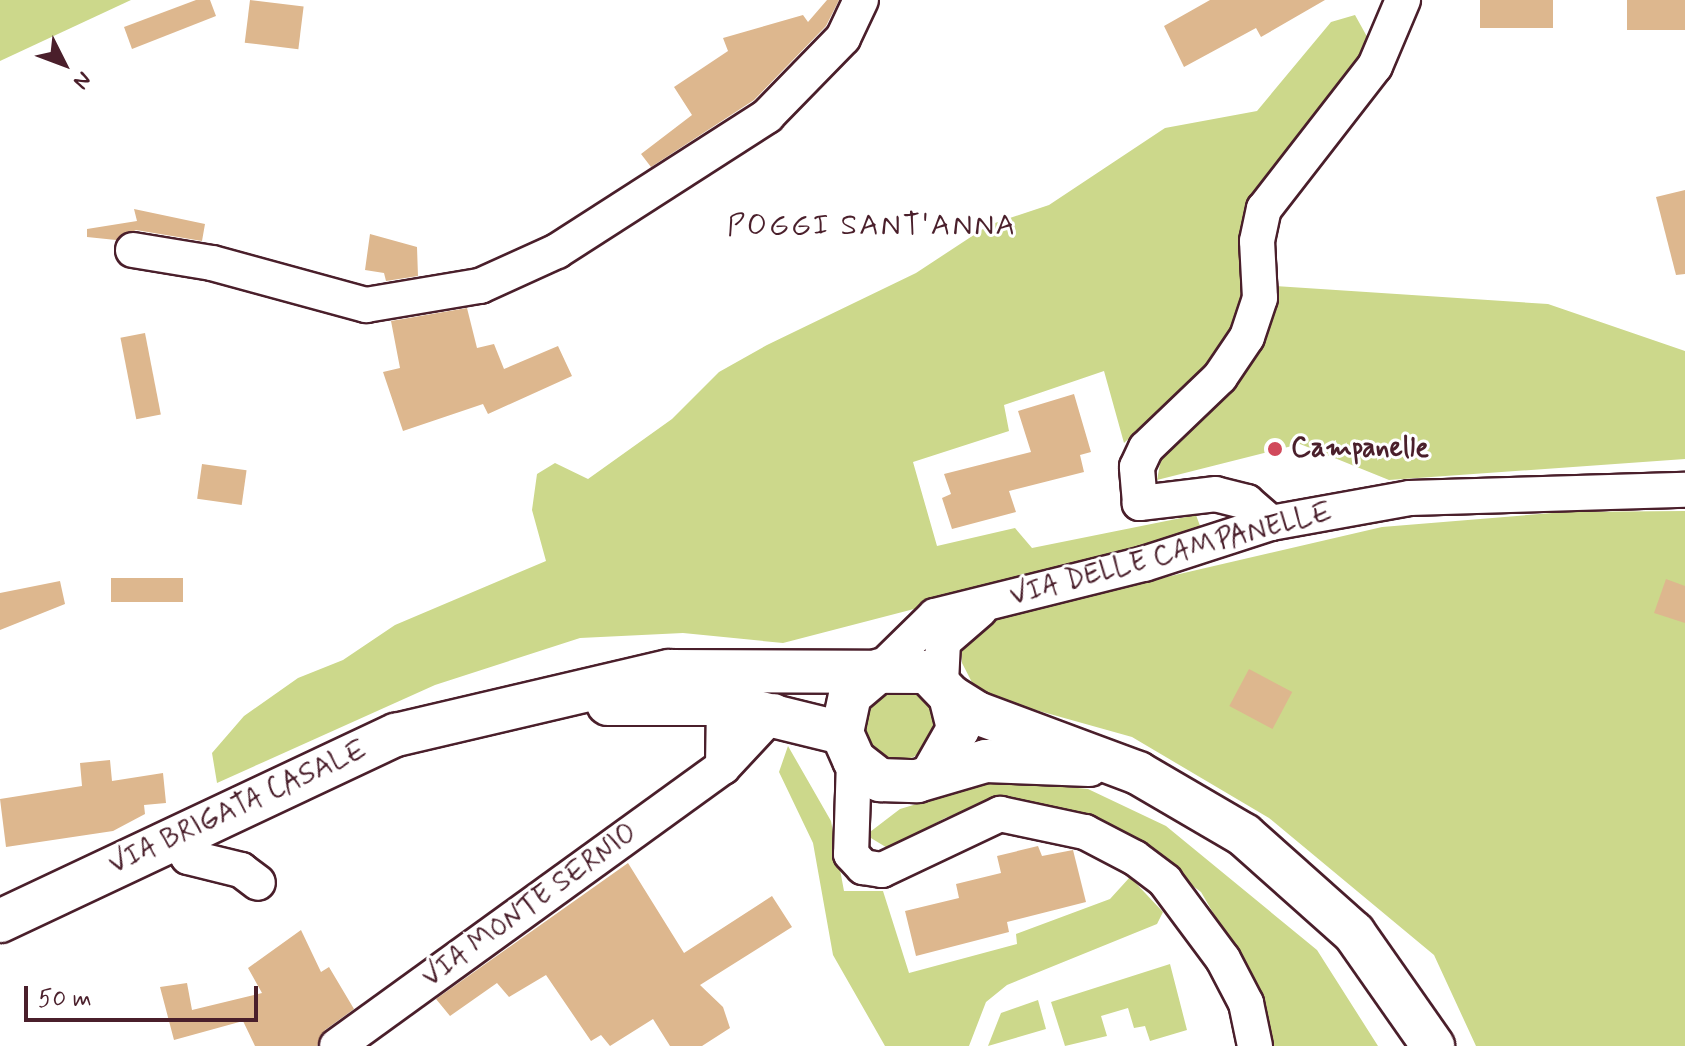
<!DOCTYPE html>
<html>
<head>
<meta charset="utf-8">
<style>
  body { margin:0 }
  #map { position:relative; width:1685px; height:1046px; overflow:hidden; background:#fff; font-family:Mynerve,sans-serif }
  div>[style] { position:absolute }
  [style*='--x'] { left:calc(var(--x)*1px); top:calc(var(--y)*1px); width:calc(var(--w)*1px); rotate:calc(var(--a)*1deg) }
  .green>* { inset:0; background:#ccd88b }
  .round { border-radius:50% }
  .building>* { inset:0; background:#ddb78e; transform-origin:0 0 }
  .roads { filter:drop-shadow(2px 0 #4a1f2b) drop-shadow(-2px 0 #4a1f2b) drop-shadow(0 2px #4a1f2b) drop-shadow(0 -2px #4a1f2b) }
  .minor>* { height:34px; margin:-17px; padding:0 17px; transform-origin:17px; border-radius:17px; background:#fff }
  .major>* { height:42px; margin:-21px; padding:0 21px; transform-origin:21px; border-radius:21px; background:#fff }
  .dots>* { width:22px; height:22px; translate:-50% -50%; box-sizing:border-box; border:4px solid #fff; border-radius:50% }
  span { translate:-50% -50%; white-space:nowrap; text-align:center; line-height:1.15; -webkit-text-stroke:6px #fff; paint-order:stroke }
  .poi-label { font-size:28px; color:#4a1f2b; font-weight:700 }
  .left { translate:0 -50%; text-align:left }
  .street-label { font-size:28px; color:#4a1f2b }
  .neighbourhood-label { font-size:30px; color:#4a1f2b; letter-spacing:2px }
  .north { position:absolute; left:24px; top:24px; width:80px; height:80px; -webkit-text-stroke:6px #fff; paint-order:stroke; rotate:132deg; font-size:22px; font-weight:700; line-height:32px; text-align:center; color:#4a1f2b }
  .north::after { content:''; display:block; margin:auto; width:28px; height:36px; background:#4a1f2b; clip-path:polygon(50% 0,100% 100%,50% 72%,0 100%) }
  .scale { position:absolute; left:24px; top:986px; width:234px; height:36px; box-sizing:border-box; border:4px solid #4a1f2b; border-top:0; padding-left:10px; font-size:24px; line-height:28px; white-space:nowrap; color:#4a1f2b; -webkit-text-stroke:6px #fff; paint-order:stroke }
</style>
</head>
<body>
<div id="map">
  <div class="green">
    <i style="clip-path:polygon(0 0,131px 0,0 61px)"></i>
    <i style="clip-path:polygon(1355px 15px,1370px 42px,1259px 188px,1248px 294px,1223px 352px,1124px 443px,1104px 371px,1004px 405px,1009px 431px,913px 462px,937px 546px,1015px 528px,1032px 548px,1196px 515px,1203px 534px,783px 643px,683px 633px,580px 638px,435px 685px,217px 783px,212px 753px,244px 716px,298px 678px,343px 660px,395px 625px,546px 561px,532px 510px,537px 474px,555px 463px,588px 479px,672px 419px,719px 372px,767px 345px,916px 273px,989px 225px,1049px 205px,1165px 128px,1257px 111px,1331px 22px)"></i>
    <i style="clip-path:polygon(1275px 286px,1548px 304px,1685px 351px,1685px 459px,1389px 480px,1300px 444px,1157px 480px,1161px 459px,1256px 357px,1276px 309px)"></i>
    <i style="clip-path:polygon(1685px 511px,1685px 1046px,1476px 1046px,1434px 955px,1269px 818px,1132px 737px,978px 694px,962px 663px,961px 637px,986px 619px,1382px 527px,1565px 512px)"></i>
    <i class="round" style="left:863px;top:688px;width:72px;height:72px"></i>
    <i style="clip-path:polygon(788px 746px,831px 821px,844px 891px,883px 891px,909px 973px,1017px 944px,1016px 934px,1110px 899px,1130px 877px,1163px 912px,1157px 924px,1007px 985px,986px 1002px,969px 1046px,885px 1046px,833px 955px,813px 843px,779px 772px)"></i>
    <i style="clip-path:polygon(997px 780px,1088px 789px,1166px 826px,1317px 950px,1378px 1046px,1268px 1046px,1252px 980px,1201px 892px,1107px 822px,1006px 797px,945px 818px,889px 849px,866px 835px,900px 809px)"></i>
    <i style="clip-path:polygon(1170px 964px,1187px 1030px,1150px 1041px,1145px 1026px,1134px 1028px,1128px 1008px,1101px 1016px,1107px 1036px,1065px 1046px,1051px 1002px)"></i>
    <i style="clip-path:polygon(1038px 1000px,1046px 1029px,988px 1046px,1001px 1013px)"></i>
  </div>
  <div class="building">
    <i style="clip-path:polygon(196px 0,210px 0,216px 16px,132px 49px,124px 27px)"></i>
    <i style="left:250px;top:0;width:54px;height:43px;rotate:7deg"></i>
    <i style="clip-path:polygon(827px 0,839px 0,826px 26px,754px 100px,651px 167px,641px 154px,692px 115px,674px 87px,728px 51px,723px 38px,803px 15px,808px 22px)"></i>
    <i style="clip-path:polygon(1210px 0,1325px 0,1261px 37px,1256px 28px,1184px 67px,1164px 26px)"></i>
    <i style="left:1480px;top:0;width:73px;height:28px"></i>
    <i style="left:1627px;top:0;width:58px;height:30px"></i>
    <i style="clip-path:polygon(1685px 190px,1685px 274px,1676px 275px,1656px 197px)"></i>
    <i style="clip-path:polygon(134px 209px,205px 224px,202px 241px,136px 230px,116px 240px,87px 237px,87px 229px,137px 221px)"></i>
    <i style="clip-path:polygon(370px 234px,417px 247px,418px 276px,386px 281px,384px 273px,365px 270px)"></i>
    <i style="clip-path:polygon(467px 308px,477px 348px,494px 344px,504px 369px,558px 346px,572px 376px,488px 414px,483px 404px,403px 431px,383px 372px,400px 368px,391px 321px)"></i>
    <i style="left:145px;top:333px;width:83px;height:25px;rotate:79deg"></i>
    <i style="clip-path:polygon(1074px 394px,1091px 452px,1080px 455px,1084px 472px,1009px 491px,1016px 512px,952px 529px,942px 498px,951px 494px,944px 474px,1031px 452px,1018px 411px)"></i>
    <i style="left:202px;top:464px;width:45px;height:35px;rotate:8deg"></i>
    <i style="left:111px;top:578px;width:72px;height:24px"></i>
    <i style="clip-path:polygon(1666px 579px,1685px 586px,1685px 623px,1654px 613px)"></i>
    <i style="clip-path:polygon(60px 581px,65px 604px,0 630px,0 593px)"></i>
    <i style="left:1249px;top:669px;width:49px;height:42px;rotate:28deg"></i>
    <i style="clip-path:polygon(110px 760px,112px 781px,163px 773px,166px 803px,144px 805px,145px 814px,113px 831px,6px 847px,0 799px,82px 786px,80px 763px)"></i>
    <i style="clip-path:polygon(1038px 846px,1042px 856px,1073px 850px,1086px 902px,1007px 922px,1009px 932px,916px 956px,905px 911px,959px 898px,956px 884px,1001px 873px,997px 856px)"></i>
    <i style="clip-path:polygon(628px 863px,684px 953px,772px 896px,792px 927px,700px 985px,723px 1007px,730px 1028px,702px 1046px,670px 1046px,653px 1019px,610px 1046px,601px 1035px,591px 1041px,546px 975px,509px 997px,497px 983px,450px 1016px,436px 999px)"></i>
    <i style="clip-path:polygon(301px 930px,321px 972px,329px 967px,354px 1009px,325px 1030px,317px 1046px,255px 1046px,243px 1021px,174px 1040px,160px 987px,187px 983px,192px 1010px,262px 993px,248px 968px)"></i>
  </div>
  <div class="roads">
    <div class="minor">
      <i style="--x:133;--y:250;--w:80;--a:9.3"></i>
      <i style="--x:212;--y:263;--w:160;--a:15.3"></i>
      <i style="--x:366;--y:305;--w:116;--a:-9.5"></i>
      <i style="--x:480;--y:286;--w:85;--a:-24.4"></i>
      <i style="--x:557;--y:251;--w:250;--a:-32.7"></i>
      <i style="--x:767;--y:116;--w:109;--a:-45.7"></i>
      <i style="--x:843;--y:38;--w:42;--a:-64.7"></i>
      <i style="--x:1271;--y:523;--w:32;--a:-139"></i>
      <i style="--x:1247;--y:502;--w:32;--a:-166"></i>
      <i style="--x:1216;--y:494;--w:77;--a:173.2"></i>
      <i style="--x:1140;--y:503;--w:36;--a:-95"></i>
      <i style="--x:1137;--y:467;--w:21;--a:-65"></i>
      <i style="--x:1146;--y:448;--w:103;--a:-43.8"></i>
      <i style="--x:1220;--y:377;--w:48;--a:-56"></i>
      <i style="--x:1247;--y:337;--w:41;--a:-71.6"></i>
      <i style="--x:1260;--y:298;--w:57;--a:-93"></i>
      <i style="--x:1257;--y:241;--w:33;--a:-78"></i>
      <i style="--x:1264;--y:209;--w:181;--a:-52.2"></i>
      <i style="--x:1375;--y:66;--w:72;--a:-67"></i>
      <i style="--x:859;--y:675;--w:22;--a:-13"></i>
      <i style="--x:880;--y:670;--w:77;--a:-44.5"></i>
      <i style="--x:935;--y:616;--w:215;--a:-14"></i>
      <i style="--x:1144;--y:564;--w:133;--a:-17.9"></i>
      <i style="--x:1271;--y:523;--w:141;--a:-10.2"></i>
      <i style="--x:1410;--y:498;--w:275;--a:-1.7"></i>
      <i style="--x:941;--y:683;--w:41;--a:-87.2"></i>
      <i style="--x:943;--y:642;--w:49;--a:-40.9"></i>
      <i style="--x:854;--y:760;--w:94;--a:91.8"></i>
      <i style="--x:851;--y:854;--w:18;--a:47"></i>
      <i style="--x:863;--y:867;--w:19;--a:9"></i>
      <i style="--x:882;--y:870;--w:131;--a:-25.4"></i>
      <i style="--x:1000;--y:814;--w:87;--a:12"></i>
      <i style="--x:1085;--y:832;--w:56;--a:27.5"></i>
      <i style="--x:1135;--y:858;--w:38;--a:37"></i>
      <i style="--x:1165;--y:881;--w:97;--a:53.4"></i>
      <i style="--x:1223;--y:959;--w:50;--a:62.4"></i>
      <i style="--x:1246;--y:1003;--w:44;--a:78.2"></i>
      <i style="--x:723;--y:767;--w:63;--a:-89.1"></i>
      <i style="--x:724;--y:704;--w:23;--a:-56"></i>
      <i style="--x:176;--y:836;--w:24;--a:60"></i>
      <i style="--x:188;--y:857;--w:55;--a:13.8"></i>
      <i style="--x:241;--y:870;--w:21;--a:37"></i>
      <i style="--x:337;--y:1046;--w:476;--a:-35.9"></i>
      <i style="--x:723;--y:767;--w:76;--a:-47.1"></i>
    </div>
    <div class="major">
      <i style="--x:880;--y:670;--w:39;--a:140"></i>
      <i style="--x:850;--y:695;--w:39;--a:102"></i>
      <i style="--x:842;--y:733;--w:30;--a:66"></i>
      <i style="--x:854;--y:760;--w:33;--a:38"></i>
      <i style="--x:880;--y:780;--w:37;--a:2"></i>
      <i style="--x:917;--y:781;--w:72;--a:-16.2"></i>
      <i style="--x:986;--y:761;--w:103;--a:2.2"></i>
      <i style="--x:950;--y:696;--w:32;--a:32"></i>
      <i style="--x:977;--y:713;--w:172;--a:20.4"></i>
      <i style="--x:1138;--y:773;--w:123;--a:30.3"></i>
      <i style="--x:1244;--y:835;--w:147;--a:41.7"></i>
      <i style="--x:1354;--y:933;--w:138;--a:55"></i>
      <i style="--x:608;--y:704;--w:116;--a:0"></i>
      <i style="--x:724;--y:704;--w:122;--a:13.8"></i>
      <i style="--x:0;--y:921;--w:438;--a:-25.2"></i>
      <i style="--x:396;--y:735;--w:280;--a:-13.2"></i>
      <i style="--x:669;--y:671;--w:258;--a:0.2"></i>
      <i style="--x:927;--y:672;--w:33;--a:46"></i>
      <i style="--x:950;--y:696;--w:34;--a:76"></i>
      <i style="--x:958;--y:729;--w:51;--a:119.6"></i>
    </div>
  </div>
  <div class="dots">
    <i style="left:1275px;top:449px;background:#d1495b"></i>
  </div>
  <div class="poi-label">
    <span class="left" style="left:1291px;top:449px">Campanelle</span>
  </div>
  <div class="street-label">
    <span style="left:1171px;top:555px;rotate:-15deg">VIA DELLE CAMPANELLE</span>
    <span style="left:238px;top:808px;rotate:-25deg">VIA BRIGATA CASALE</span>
    <span style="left:530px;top:906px;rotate:-36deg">VIA MONTE SERNIO</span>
  </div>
  <div class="neighbourhood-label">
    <span style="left:872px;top:226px">POGGI SANT'ANNA</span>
  </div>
  <div class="north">N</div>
  <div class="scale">50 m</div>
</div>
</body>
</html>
